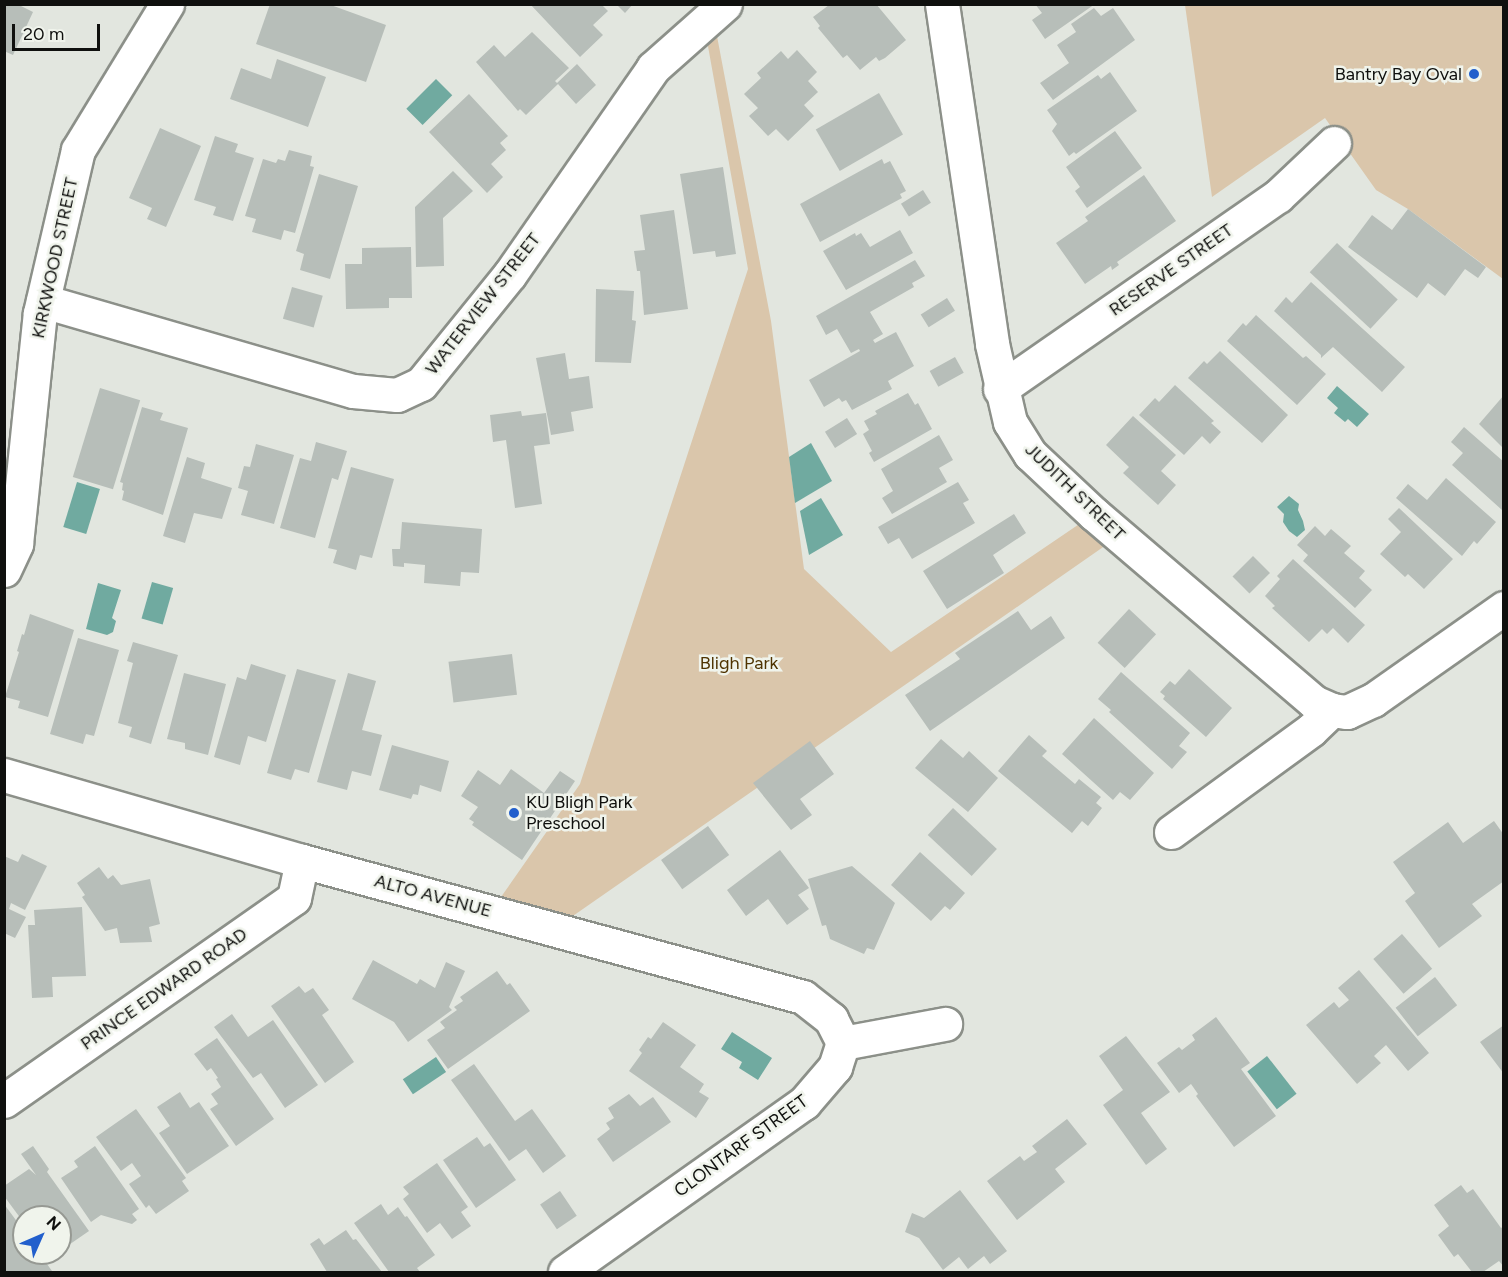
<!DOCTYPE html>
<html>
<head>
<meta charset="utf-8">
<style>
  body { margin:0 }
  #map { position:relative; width:1508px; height:1277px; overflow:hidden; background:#e2e6df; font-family:Figtree,sans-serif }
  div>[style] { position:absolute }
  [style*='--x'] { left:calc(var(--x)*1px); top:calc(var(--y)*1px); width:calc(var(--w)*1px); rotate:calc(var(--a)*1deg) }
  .green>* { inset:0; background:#dac6ab }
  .water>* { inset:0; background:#70aaa0; transform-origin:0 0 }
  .building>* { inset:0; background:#b7beb9; transform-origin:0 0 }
  .roads { filter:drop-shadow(2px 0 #8c9089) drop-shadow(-2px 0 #8c9089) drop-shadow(0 2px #8c9089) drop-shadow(0 -2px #8c9089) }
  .minor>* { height:33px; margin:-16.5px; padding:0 16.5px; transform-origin:16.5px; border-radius:16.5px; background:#fff }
  .dots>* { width:16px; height:16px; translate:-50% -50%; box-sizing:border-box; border:3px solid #f0f4ec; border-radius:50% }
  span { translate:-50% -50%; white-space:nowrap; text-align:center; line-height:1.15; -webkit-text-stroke:5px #f0f4ec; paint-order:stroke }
  .poi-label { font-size:18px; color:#0f100e }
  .right { translate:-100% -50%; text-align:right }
  .left { translate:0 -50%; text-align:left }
  .street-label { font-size:18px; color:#0f100e }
  .park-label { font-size:18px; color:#4f3300 }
  .frame { position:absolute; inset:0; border:6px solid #0f100e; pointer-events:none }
  .north { position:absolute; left:12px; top:1205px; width:60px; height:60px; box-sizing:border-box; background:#f0f4ec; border:2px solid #969993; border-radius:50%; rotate:45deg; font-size:16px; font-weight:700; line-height:24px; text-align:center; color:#0f100e }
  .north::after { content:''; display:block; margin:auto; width:21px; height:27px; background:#225fcc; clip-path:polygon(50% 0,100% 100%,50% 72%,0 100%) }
  .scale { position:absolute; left:12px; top:24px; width:88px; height:27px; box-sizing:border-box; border:3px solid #0f100e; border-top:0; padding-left:8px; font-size:18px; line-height:21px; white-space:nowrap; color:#0f100e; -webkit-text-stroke:4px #f0f4ec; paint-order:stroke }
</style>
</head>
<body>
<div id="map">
  <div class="green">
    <i style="clip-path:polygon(1185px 5px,1503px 5px,1503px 279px,1408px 209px,1376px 190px,1325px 118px,1212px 197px)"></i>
    <i style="clip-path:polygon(713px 15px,771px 321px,804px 569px,891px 652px,1094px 514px,1119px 536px,570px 918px,501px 897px,580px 784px,748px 269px,704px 24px)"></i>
  </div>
  <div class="water">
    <i style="left:436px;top:79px;width:23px;height:42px;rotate:45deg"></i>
    <i style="clip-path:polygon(1337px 386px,1369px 414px,1357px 427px,1348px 419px,1345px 422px,1334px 413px,1338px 408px,1327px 398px)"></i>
    <i style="clip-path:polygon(811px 443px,832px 481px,795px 503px,789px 457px)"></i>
    <i style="left:77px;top:482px;width:24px;height:47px;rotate:17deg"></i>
    <i style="clip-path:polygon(1289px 496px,1299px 504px,1298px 510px,1303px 521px,1305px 530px,1297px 537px,1289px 531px,1283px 522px,1284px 514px,1277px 507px)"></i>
    <i style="clip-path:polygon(821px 498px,843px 535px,809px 555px,800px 511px)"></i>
    <i style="left:152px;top:582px;width:22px;height:38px;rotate:16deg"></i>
    <i style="clip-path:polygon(98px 583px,121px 590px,112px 618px,116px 621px,113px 632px,107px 635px,86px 629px)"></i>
    <i style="clip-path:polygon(732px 1032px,772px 1058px,758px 1080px,739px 1068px,742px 1062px,721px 1049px)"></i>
    <i style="left:1267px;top:1056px;width:48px;height:25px;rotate:52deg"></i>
    <i style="left:436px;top:1057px;width:18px;height:40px;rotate:56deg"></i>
  </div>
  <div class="building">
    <i style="clip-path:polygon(4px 4px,17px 4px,33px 12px,13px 55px,4px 51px)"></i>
    <i style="clip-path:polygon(270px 4px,328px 4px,386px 25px,366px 82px,256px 44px)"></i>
    <i style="clip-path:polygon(530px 4px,601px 4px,608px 11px,593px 25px,603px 35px,580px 57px)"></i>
    <i style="clip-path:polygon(616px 4px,633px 4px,625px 13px)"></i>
    <i style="clip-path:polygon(833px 4px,876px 4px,906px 40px,885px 58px,879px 61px,876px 57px,860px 70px,847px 55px,843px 58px,818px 28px,820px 26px,813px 17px,829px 5px)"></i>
    <i style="clip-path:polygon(1035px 4px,1095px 4px,1045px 39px,1032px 20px,1042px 13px)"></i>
    <i style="clip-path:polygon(1094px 8px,1101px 16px,1113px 8px,1135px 40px,1053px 100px,1040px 83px,1069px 63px,1057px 45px,1076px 32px,1071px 24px)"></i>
    <i style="clip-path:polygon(532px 32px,569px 68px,555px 81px,557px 83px,577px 64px,596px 85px,576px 104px,558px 84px,526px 115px,520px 109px,518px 111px,476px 62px,494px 45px,505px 57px)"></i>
    <i style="clip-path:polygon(797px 50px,817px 72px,808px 81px,818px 92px,804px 105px,814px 116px,788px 141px,776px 129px,768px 136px,749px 116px,758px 108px,744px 94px,761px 78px,757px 73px,781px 51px,788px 59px)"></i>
    <i style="clip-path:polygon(277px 59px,326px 77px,308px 127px,230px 99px,241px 68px,271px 79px)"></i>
    <i style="clip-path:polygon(1110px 72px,1137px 111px,1076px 154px,1074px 152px,1069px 156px,1052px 131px,1057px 124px,1047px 110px,1098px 75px,1101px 79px)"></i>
    <i style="left:879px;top:93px;width:48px;height:73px;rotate:60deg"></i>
    <i style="clip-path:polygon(469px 94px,508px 136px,500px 143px,506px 150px,491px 164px,503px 177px,487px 193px,429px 132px)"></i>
    <i style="clip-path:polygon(160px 128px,201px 146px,166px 227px,147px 219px,152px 208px,129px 198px)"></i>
    <i style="clip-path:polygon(1115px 131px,1142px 168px,1087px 208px,1075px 191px,1080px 187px,1066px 167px)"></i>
    <i style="clip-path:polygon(215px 136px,238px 144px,235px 152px,254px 158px,233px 221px,213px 215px,216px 207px,194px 200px)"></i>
    <i style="clip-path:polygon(289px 150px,312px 156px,310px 166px,314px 167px,295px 233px,284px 230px,281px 240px,252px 232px,256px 219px,245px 216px,263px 159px,276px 163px,278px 159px,285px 161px)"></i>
    <i style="clip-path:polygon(882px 159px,884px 164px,890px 161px,906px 191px,900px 194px,902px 198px,820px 242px,800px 204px)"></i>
    <i style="clip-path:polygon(723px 167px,736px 254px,716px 257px,715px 251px,693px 254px,680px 174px)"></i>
    <i style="clip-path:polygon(453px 171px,473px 191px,443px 218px,444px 266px,416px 267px,415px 207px)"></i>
    <i style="clip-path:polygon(319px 174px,358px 186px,330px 279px,300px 270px,304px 254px,296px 251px)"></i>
    <i style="clip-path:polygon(1144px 175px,1176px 221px,1117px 262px,1119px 265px,1112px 270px,1111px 266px,1085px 284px,1056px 243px,1088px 221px,1085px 217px)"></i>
    <i style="left:923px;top:190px;width:15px;height:26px;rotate:58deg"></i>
    <i style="clip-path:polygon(1408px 209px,1486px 267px,1478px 278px,1465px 269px,1445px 296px,1428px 283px,1417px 298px,1348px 247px,1372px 215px,1392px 230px)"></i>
    <i style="clip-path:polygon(674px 210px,688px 309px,644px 315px,640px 271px,637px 271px,634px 251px,645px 250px,640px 215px)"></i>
    <i style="clip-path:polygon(900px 230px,913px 253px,846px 290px,823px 251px,855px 233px,856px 236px,861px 233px,870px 247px)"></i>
    <i style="left:1337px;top:243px;width:83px;height:40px;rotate:43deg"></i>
    <i style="clip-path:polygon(411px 247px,412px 298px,389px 298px,389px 308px,346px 309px,345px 264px,362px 264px,362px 248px)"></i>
    <i style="clip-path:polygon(915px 260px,925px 276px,912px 283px,914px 287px,870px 312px,883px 334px,873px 340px,875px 343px,896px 332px,914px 366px,888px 381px,892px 389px,852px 410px,846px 400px,842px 402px,839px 398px,824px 407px,809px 380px,860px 351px,859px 349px,851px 353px,837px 329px,826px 335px,816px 316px)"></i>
    <i style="clip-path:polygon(1311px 282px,1405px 367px,1382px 392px,1333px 347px,1321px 358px,1321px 355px,1274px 311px,1286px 297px,1292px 303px)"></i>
    <i style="left:292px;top:287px;width:32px;height:33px;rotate:16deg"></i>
    <i style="clip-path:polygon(596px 289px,634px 291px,632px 320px,636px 321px,631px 363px,595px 362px)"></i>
    <i style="left:947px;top:298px;width:15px;height:31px;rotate:58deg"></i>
    <i style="clip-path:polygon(1256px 315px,1303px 358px,1306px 356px,1326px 374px,1297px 405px,1227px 341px,1243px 323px,1246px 326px)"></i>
    <i style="clip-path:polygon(1220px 351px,1288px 415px,1262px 443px,1188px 378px,1204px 361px,1207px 364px)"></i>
    <i style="clip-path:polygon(565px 353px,569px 379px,589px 376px,593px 408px,571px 412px,574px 431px,551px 435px,536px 358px)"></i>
    <i style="left:955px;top:357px;width:18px;height:29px;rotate:61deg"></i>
    <i style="clip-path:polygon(1175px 385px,1214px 421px,1211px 423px,1221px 432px,1210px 444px,1202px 436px,1184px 455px,1139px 415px,1155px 398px,1159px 402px)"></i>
    <i style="left:100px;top:388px;width:42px;height:93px;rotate:17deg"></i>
    <i style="clip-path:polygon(908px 393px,915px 405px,918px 403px,932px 429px,874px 462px,869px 453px,872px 451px,863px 434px,869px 430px,864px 421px,877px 414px,875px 411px)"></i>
    <i style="clip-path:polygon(1504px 395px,1504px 449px,1479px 424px)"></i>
    <i style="clip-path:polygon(142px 407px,163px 413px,160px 420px,188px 428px,163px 515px,122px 500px,124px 491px,122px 490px,123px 483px,120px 482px)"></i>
    <i style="clip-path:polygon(521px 411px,522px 416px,546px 413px,550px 444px,534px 446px,542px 504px,515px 508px,506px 440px,493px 442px,490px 415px)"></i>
    <i style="clip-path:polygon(1133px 416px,1176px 455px,1161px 471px,1176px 485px,1158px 505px,1123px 473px,1129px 467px,1106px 445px)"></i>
    <i style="left:847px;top:418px;width:19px;height:26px;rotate:58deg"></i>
    <i style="clip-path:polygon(1464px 427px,1504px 462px,1502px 510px,1452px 465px,1463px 453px,1451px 442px)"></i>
    <i style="clip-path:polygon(939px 435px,953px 460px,939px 468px,947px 482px,892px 514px,882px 498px,893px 491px,881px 469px)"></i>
    <i style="clip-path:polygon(316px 442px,347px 451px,338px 480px,332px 478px,315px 538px,280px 528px,300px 458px,311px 461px)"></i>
    <i style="clip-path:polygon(256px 444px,294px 455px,274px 524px,241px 515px,248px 491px,238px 488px,244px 466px,250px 467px)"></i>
    <i style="clip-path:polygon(187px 457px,205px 463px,201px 478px,232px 488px,222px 519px,194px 513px,185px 543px,163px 536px)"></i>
    <i style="clip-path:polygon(351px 467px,394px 479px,372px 558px,360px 555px,356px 570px,333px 563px,337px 550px,328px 548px)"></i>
    <i style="clip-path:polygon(1446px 478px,1496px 522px,1477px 544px,1474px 541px,1462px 556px,1396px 498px,1408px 484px,1427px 500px)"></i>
    <i style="clip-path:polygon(958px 482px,969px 500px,963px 503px,975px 523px,912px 559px,899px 538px,888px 544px,878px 527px)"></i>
    <i style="clip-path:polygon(1399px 508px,1453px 559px,1424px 589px,1408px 574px,1405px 577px,1380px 554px,1401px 532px,1388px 519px)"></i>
    <i style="clip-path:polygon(1014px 514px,1026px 533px,993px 555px,1004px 573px,947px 609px,923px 571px)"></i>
    <i style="clip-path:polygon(402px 522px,482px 529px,479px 573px,461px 572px,460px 586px,424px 583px,425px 565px,404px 563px,404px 567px,393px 566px,392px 549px,400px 549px)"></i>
    <i style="clip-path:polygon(1315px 526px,1325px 536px,1331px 529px,1351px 546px,1344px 553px,1365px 571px,1359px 578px,1372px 590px,1355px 608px,1303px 561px,1308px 555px,1297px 545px)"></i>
    <i style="left:1253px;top:556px;width:24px;height:29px;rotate:45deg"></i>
    <i style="clip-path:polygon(1293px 559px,1365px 625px,1348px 643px,1333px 628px,1327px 634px,1322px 629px,1309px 642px,1272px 608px,1275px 606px,1265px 596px,1280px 579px,1277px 576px)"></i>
    <i style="left:1129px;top:609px;width:37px;height:46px;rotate:43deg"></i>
    <i style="clip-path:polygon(1018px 611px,1031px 630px,1051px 616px,1065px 638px,930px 731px,905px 695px,960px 659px,955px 653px)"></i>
    <i style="clip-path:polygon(30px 614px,74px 630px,48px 717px,18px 708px,20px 701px,5px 697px,19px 652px,17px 651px,22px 634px,24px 635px)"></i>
    <i style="clip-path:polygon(78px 638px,119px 650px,94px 736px,86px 734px,83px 744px,50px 734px)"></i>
    <i style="clip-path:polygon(133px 642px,178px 655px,151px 744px,129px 737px,132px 727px,118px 723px,133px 663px,127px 661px)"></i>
    <i style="left:512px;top:654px;width:41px;height:64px;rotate:83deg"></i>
    <i style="clip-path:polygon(251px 664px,286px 675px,266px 742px,248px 736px,240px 765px,214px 757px,237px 677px,246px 680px)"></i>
    <i style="clip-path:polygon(297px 669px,336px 680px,309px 773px,295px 769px,291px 780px,267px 773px)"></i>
    <i style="clip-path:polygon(1189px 669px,1232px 708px,1206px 737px,1163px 699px,1165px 696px,1160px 692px,1170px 681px,1175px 685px)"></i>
    <i style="clip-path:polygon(1121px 672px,1190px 733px,1179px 746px,1187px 752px,1172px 769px,1109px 712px,1111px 710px,1098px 699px)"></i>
    <i style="clip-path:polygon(184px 673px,226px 684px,208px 755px,185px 749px,185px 743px,167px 739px)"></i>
    <i style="clip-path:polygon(348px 673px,376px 681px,362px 730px,382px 735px,371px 776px,352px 771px,347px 790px,317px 782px)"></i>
    <i style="clip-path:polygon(1094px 718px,1154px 773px,1130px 800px,1120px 792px,1113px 800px,1062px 754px)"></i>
    <i style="clip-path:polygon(1029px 735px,1047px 751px,1042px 756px,1075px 784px,1079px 779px,1101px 797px,1096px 803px,1102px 808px,1088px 826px,1082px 821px,1072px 833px,998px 771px)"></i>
    <i style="clip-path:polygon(941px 739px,963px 758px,969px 751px,998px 778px,968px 812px,915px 768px)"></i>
    <i style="clip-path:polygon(810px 741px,834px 774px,800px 799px,812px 815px,791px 830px,753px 783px)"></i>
    <i style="clip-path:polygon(392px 745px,449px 761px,441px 792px,420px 785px,418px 795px,413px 794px,411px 799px,379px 790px)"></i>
    <i style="clip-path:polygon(511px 769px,544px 793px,560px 771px,575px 781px,522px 860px,472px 825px,474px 822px,469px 819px,478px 807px,461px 796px,478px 770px,500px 785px)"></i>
    <i style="left:953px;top:808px;width:60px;height:37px;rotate:43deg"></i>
    <i style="clip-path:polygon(1494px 821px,1504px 835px,1504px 881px,1472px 904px,1482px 916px,1439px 948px,1405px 901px,1415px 893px,1393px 862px,1448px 822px,1463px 843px)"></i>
    <i style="left:708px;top:826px;width:36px;height:58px;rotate:54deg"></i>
    <i style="clip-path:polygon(780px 850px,809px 888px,798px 895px,809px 909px,787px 925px,768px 899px,746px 916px,727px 890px)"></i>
    <i style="clip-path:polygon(920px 852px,965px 893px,950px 910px,945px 906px,931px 921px,891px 885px)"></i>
    <i style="clip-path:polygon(22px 854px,47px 866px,25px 910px,11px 903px,9px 909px,26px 917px,15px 938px,4px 933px,4px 856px,18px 862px)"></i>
    <i style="clip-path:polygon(852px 866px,895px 903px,874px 950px,867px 948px,864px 954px,830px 939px,826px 925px,822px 926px,808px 879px)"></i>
    <i style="clip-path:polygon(99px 867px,108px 879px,113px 875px,121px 885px,150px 879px,160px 924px,149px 927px,152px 942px,120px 943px,117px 928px,105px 931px,82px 897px,85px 895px,77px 883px)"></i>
    <i style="clip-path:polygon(82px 907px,86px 976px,52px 977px,53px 997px,32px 998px,28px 925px,35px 925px,34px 910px)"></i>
    <i style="left:1402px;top:934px;width:46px;height:38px;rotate:49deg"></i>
    <i style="clip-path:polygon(373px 960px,417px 984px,420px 979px,435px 988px,446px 962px,465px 971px,449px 1007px,452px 1010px,408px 1042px,394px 1022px,352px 999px)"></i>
    <i style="clip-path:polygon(1359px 970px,1429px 1053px,1408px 1071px,1386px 1045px,1374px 1056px,1381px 1063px,1357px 1084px,1306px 1025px,1334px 1002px,1339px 1008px,1349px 1000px,1338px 988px)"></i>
    <i style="clip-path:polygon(497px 971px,507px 985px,510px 983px,530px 1011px,448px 1069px,427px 1040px,445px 1028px,440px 1022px,457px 1010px,454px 1007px,463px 1001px,460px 997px)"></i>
    <i style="left:1435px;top:977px;width:36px;height:50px;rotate:52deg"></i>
    <i style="clip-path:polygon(299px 986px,305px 993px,313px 988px,329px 1010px,322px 1015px,354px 1062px,325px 1083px,271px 1006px)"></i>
    <i style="clip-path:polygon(232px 1014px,248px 1037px,273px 1020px,318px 1085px,285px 1108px,261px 1073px,253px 1078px,214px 1027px)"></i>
    <i style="clip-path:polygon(1216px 1017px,1250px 1063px,1241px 1069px,1276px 1116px,1234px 1147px,1196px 1096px,1198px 1094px,1191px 1084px,1179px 1093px,1157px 1063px,1179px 1047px,1182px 1050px,1195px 1040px,1192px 1035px)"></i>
    <i style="clip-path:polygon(663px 1022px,696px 1045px,680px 1067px,704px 1084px,699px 1092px,709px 1098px,696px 1118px,629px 1071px,642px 1053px,639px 1050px,648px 1037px,651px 1039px)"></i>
    <i style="clip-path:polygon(1504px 1025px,1504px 1074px,1480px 1042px)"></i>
    <i style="clip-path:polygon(1126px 1036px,1170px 1092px,1141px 1113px,1167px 1149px,1146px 1165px,1103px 1105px,1123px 1090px,1099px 1056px)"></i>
    <i style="clip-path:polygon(217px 1038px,274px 1119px,236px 1146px,210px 1109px,218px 1104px,211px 1094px,221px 1087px,216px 1079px,218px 1078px,211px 1068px,207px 1071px,194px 1054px)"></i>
    <i style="clip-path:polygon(474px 1064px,515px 1121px,532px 1109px,566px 1156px,543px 1173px,526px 1149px,509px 1161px,451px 1080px)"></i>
    <i style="clip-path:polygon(180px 1092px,190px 1108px,199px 1102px,229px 1146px,187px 1174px,159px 1133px,170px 1126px,157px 1107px)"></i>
    <i style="clip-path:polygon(629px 1094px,640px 1106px,653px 1097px,671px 1122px,613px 1162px,597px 1139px,610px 1129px,606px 1123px,614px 1118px,608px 1108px)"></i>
    <i style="clip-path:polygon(136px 1109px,186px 1178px,182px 1181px,189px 1191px,156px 1214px,149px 1205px,146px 1208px,129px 1184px,141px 1176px,132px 1163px,121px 1171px,96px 1137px)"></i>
    <i style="clip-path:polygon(1067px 1119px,1087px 1144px,1055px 1169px,1065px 1182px,1017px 1220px,987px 1181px,1020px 1156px,1024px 1161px,1037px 1152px,1032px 1146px)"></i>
    <i style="clip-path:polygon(477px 1137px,484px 1147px,490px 1143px,516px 1180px,476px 1208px,443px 1160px)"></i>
    <i style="clip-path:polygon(33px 1146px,49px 1169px,47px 1172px,89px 1231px,60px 1251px,60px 1217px,24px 1217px,24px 1223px,4px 1196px,4px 1186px,29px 1169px,36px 1175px,21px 1154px)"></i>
    <i style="clip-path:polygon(95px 1146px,139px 1209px,132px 1214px,137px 1220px,132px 1224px,101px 1215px,91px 1222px,61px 1178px,78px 1167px,74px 1161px)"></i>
    <i style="clip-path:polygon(437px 1163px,468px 1207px,461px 1212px,471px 1226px,452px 1239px,440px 1223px,427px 1233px,403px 1199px,409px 1194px,403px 1187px)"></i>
    <i style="clip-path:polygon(1461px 1185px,1467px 1193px,1473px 1189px,1501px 1228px,1504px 1226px,1504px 1267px,1499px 1261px,1483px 1272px,1472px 1272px,1458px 1254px,1454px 1257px,1438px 1235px,1449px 1226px,1434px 1205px)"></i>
    <i style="clip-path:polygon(960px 1190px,1007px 1251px,990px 1264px,984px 1256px,968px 1269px,959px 1257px,943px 1270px,919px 1238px,905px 1232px,912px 1213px,924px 1218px)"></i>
    <i style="left:560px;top:1191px;width:30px;height:24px;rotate:56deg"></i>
    <i style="clip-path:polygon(4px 1204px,24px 1231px,24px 1253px,39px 1253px,52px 1271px,4px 1272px)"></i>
    <i style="clip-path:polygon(381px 1204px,388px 1215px,398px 1207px,405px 1217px,407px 1216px,435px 1255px,417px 1268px,420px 1272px,389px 1272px,354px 1223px)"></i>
    <i style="clip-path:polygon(346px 1230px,353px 1240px,356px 1239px,382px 1272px,327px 1272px,310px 1244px,319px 1238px,324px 1245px)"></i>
    <i style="clip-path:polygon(45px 1253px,58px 1253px,50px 1259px)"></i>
  </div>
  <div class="roads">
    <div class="minor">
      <i style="--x:942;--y:4;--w:344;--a:81.6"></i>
      <i style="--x:992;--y:344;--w:80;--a:77"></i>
      <i style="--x:1010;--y:422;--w:38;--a:58"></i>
      <i style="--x:1030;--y:454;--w:88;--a:43.2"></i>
      <i style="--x:1094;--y:514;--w:289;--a:40.5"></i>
      <i style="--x:1314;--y:702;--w:20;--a:24"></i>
      <i style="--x:43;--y:301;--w:323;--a:16.2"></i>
      <i style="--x:353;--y:391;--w:44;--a:5.2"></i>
      <i style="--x:397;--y:395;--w:26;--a:-25"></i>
      <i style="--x:421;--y:384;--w:141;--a:-51"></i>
      <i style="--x:510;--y:274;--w:251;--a:-55.2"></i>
      <i style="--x:653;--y:68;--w:96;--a:-41.6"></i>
      <i style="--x:1000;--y:389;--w:338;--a:-34.8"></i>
      <i style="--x:1278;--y:196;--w:77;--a:-43.4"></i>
      <i style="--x:4;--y:570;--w:29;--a:-65"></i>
      <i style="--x:16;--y:544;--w:232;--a:-84.1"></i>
      <i style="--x:40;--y:313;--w:167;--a:-76.9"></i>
      <i style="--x:78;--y:150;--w:171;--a:-58.6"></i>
      <i style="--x:4;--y:775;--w:310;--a:16.1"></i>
      <i style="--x:302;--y:861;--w:519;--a:15.19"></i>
      <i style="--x:803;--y:997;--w:36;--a:38"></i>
      <i style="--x:831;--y:1019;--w:27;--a:63"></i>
      <i style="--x:1171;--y:832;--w:173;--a:-36.1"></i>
      <i style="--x:1311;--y:730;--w:29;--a:-44"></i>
      <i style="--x:1332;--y:710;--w:15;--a:8"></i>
      <i style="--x:1347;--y:712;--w:29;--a:-25"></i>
      <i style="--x:1373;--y:700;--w:160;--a:-35.1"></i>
      <i style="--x:843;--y:1043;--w:104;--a:-10.6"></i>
      <i style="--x:4;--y:1101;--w:354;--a:-35"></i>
      <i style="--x:294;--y:898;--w:38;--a:-78"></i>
      <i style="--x:565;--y:1272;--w:293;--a:-35.3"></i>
      <i style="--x:804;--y:1103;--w:48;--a:-49.3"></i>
      <i style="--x:835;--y:1067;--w:25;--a:-72"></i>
    </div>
  </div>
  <div class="dots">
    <i style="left:1474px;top:74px;background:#225fcc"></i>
    <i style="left:514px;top:813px;background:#225fcc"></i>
  </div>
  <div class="poi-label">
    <span class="right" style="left:1462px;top:74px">Bantry Bay Oval</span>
    <span class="left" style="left:526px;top:813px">KU Bligh Park<br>Preschool</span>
  </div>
  <div class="street-label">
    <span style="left:55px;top:258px;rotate:-78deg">KIRKWOOD STREET</span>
    <span style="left:1171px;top:270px;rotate:-35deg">RESERVE STREET</span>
    <span style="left:483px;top:304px;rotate:-52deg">WATERVIEW STREET</span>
    <span style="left:1075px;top:492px;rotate:44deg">JUDITH STREET</span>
    <span style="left:433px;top:896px;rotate:15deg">ALTO AVENUE</span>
    <span style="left:164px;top:989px;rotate:-35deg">PRINCE EDWARD ROAD</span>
    <span style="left:741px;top:1146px;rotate:-36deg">CLONTARF STREET</span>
  </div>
  <div class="park-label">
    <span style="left:739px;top:663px">Bligh Park</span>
  </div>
  <div class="frame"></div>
  <div class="north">N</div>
  <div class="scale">20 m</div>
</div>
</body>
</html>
